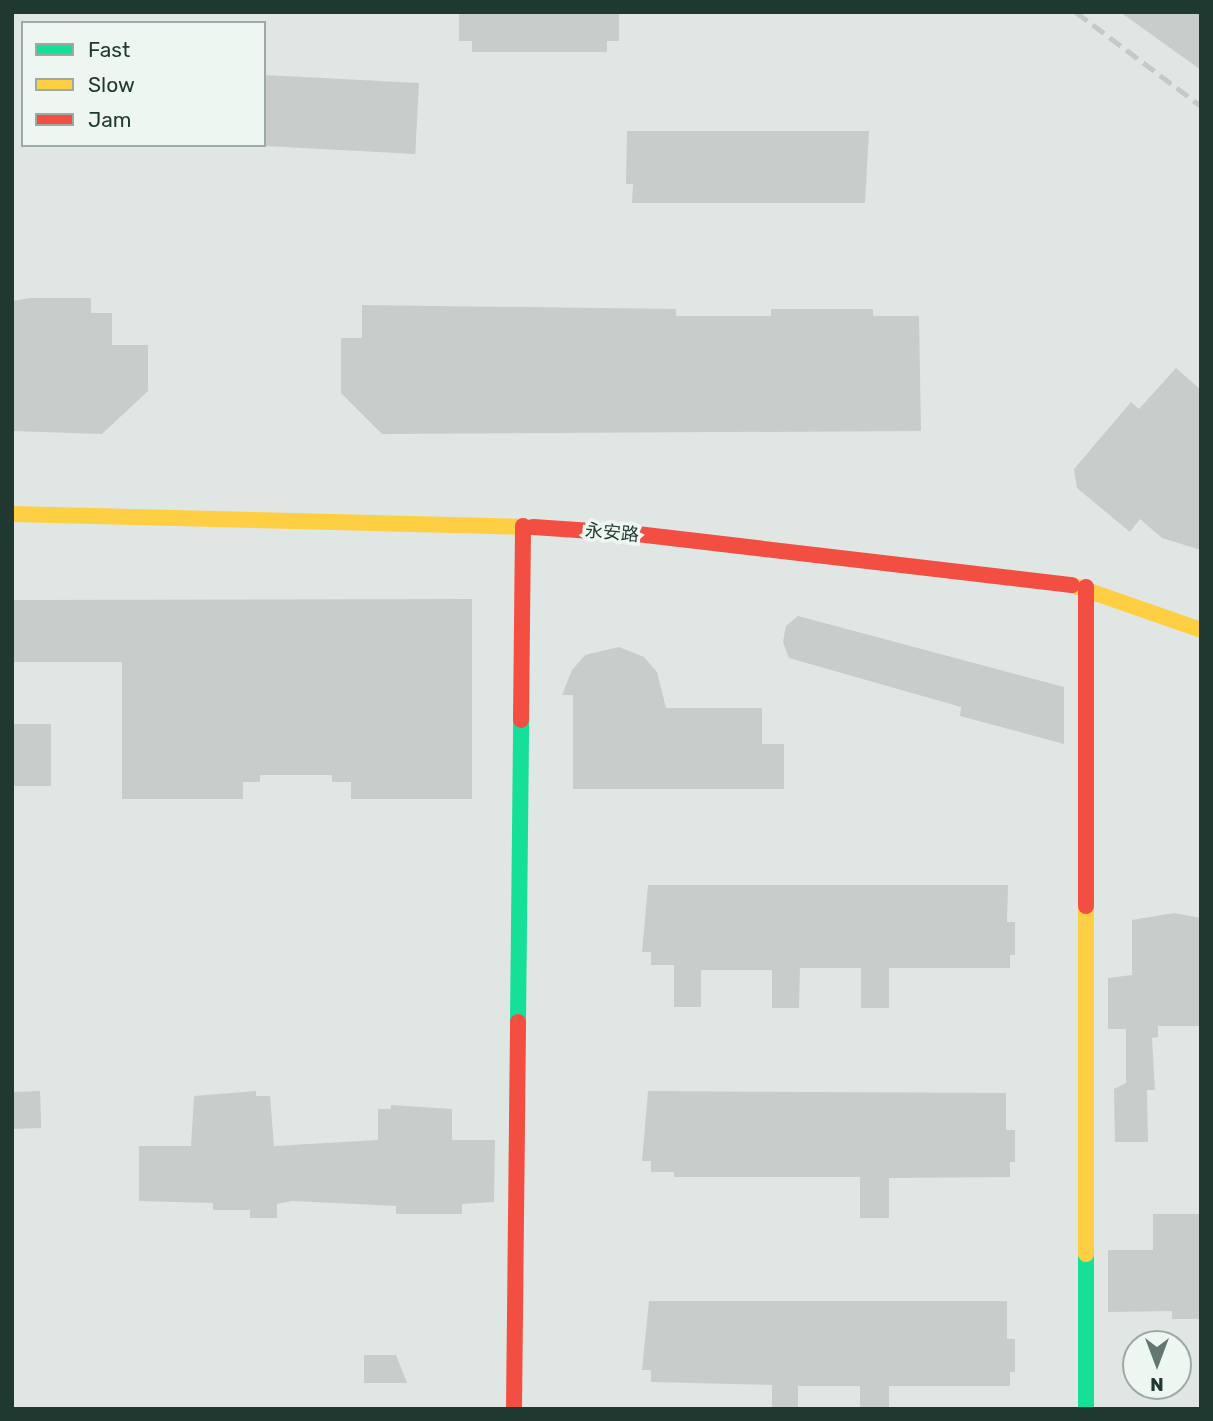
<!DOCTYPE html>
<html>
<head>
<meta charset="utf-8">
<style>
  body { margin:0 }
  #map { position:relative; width:1213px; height:1421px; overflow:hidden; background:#e0e6e3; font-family:Rubik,"Noto Sans SC",sans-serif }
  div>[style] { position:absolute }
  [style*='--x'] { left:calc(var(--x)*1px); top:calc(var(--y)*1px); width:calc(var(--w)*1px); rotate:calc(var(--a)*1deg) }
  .building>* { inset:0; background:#c8cdcb; transform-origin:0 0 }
  .fast>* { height:16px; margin:-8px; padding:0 8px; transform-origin:8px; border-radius:8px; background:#16e098 }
  .slow>* { height:16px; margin:-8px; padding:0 8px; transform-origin:8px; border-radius:8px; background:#ffcf43 }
  .jam>* { height:16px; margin:-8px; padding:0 8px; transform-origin:8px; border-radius:8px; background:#f24e42 }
  .rail>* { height:5px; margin-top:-2.5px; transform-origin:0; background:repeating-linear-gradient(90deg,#c6c9c8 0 14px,transparent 0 21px) }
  span { translate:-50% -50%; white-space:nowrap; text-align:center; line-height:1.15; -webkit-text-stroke:7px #eef6f1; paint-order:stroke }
  .street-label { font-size:18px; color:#1f3930 }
  .frame { position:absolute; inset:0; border:14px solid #1f3930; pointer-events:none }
  .legend { position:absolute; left:21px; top:21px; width:245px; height:126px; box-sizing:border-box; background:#eef6f1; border:2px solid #9baaa4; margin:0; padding:9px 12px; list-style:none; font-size:21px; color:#1f3930 }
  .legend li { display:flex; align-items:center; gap:14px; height:35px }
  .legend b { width:35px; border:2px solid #9baaa4 }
  .north { position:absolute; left:1122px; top:1330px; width:70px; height:70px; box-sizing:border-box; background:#eef6f1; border:2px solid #9baaa4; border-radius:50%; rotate:180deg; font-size:19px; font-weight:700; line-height:28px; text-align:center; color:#1f3930 }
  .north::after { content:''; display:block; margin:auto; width:24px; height:32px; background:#63766f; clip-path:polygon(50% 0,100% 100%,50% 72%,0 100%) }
</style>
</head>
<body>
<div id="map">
  <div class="building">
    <i style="clip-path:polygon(459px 12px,619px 12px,619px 41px,607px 41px,607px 52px,472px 52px,472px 41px,459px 41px)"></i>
    <i style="clip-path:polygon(1120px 12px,1201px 12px,1201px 70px)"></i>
    <i style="left:419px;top:83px;width:71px;height:155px;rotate:93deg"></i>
    <i style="clip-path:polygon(627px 131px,869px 131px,865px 203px,632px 203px,633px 184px,626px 184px)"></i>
    <i style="clip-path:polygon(30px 298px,91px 298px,91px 313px,112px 313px,112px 345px,148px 345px,148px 391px,102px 434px,12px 431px,12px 301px)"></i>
    <i style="clip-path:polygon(362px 305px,676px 309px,676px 316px,771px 316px,771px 309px,873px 309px,873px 316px,919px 316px,921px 431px,382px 434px,341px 393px,341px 338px,362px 338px)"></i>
    <i style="clip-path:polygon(1176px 368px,1201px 390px,1201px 550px,1162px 538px,1140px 519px,1130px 532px,1077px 488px,1074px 469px,1131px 402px,1139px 409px)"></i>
    <i style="clip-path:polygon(472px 599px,472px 799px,351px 799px,351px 782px,332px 782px,332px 775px,260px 775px,260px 782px,243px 782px,243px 799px,122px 799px,122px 662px,12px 662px,12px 600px)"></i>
    <i style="clip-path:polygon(798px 616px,1064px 687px,1064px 744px,960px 716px,961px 707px,789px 658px,783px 642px,786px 626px)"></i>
    <i style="clip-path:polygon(619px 647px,644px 657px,657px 672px,666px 708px,762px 708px,762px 744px,784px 744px,784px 789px,573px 789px,573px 695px,562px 695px,572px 670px,585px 655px)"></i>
    <i style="left:12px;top:724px;width:39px;height:62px"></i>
    <i style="clip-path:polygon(648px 885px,1008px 885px,1007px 922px,1015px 922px,1015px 955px,1010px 955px,1010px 968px,889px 968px,889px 1008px,861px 1008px,861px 968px,800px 968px,799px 1008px,772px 1008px,772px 970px,701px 970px,701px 1007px,674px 1007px,674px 965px,651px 965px,651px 952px,642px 952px)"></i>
    <i style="clip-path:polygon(1174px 913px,1201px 918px,1201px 1026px,1158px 1026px,1158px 1037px,1152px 1038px,1155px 1090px,1147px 1090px,1148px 1142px,1115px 1142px,1114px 1089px,1126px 1083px,1126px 1029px,1108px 1029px,1108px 978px,1132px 975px,1132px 920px)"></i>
    <i style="left:40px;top:1091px;width:37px;height:28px;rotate:88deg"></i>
    <i style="clip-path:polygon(256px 1091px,256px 1096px,270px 1096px,274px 1146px,378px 1140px,378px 1109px,391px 1109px,391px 1105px,452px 1109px,452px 1140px,495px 1140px,494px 1202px,462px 1204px,462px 1214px,396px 1214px,396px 1206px,292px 1201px,277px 1204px,277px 1218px,250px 1218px,250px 1210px,213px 1210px,213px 1203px,139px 1201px,139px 1146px,191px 1146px,194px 1096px)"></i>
    <i style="clip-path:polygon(648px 1091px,1006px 1093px,1006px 1130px,1015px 1130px,1015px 1162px,1010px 1162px,1010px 1177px,889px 1178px,889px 1218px,860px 1218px,860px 1177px,674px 1177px,674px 1172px,651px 1172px,651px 1161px,642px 1161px)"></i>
    <i style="clip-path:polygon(1153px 1214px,1201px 1214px,1201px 1319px,1172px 1319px,1172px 1311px,1108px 1312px,1108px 1250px,1153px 1250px)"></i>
    <i style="clip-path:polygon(649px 1301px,1007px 1301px,1007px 1339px,1015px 1339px,1015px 1372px,1010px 1372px,1010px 1386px,889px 1386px,889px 1409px,860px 1409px,860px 1386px,798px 1386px,798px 1409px,772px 1409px,772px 1385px,651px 1382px,651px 1370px,642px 1370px)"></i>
    <i style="clip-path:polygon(364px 1355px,396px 1355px,407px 1383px,364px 1383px)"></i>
  </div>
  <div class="fast">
    <i style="--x:518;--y:1022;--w:302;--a:-89.4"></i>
    <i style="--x:1086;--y:1254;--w:155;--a:90"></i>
  </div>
  <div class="slow">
    <i style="--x:12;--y:514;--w:521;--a:1.43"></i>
    <i style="--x:1072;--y:585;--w:137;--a:19.2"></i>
    <i style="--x:1086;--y:906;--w:348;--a:90"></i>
  </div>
  <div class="jam">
    <i style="--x:533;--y:527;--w:104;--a:3.9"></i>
    <i style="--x:637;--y:534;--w:438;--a:6.7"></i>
    <i style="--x:1086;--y:587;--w:319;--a:90"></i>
    <i style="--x:521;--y:720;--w:194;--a:-89.4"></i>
    <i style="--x:514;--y:1409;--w:387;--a:-89.4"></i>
  </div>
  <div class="rail">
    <i style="--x:1076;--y:12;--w:156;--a:36.9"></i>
  </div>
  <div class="street-label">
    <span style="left:612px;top:533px;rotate:5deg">永安路</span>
  </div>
  <div class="frame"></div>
  <ul class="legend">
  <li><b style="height:9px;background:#16e098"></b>Fast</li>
  <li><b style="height:9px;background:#ffcf43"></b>Slow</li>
  <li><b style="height:9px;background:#f24e42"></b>Jam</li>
  </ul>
  <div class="north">N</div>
</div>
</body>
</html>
